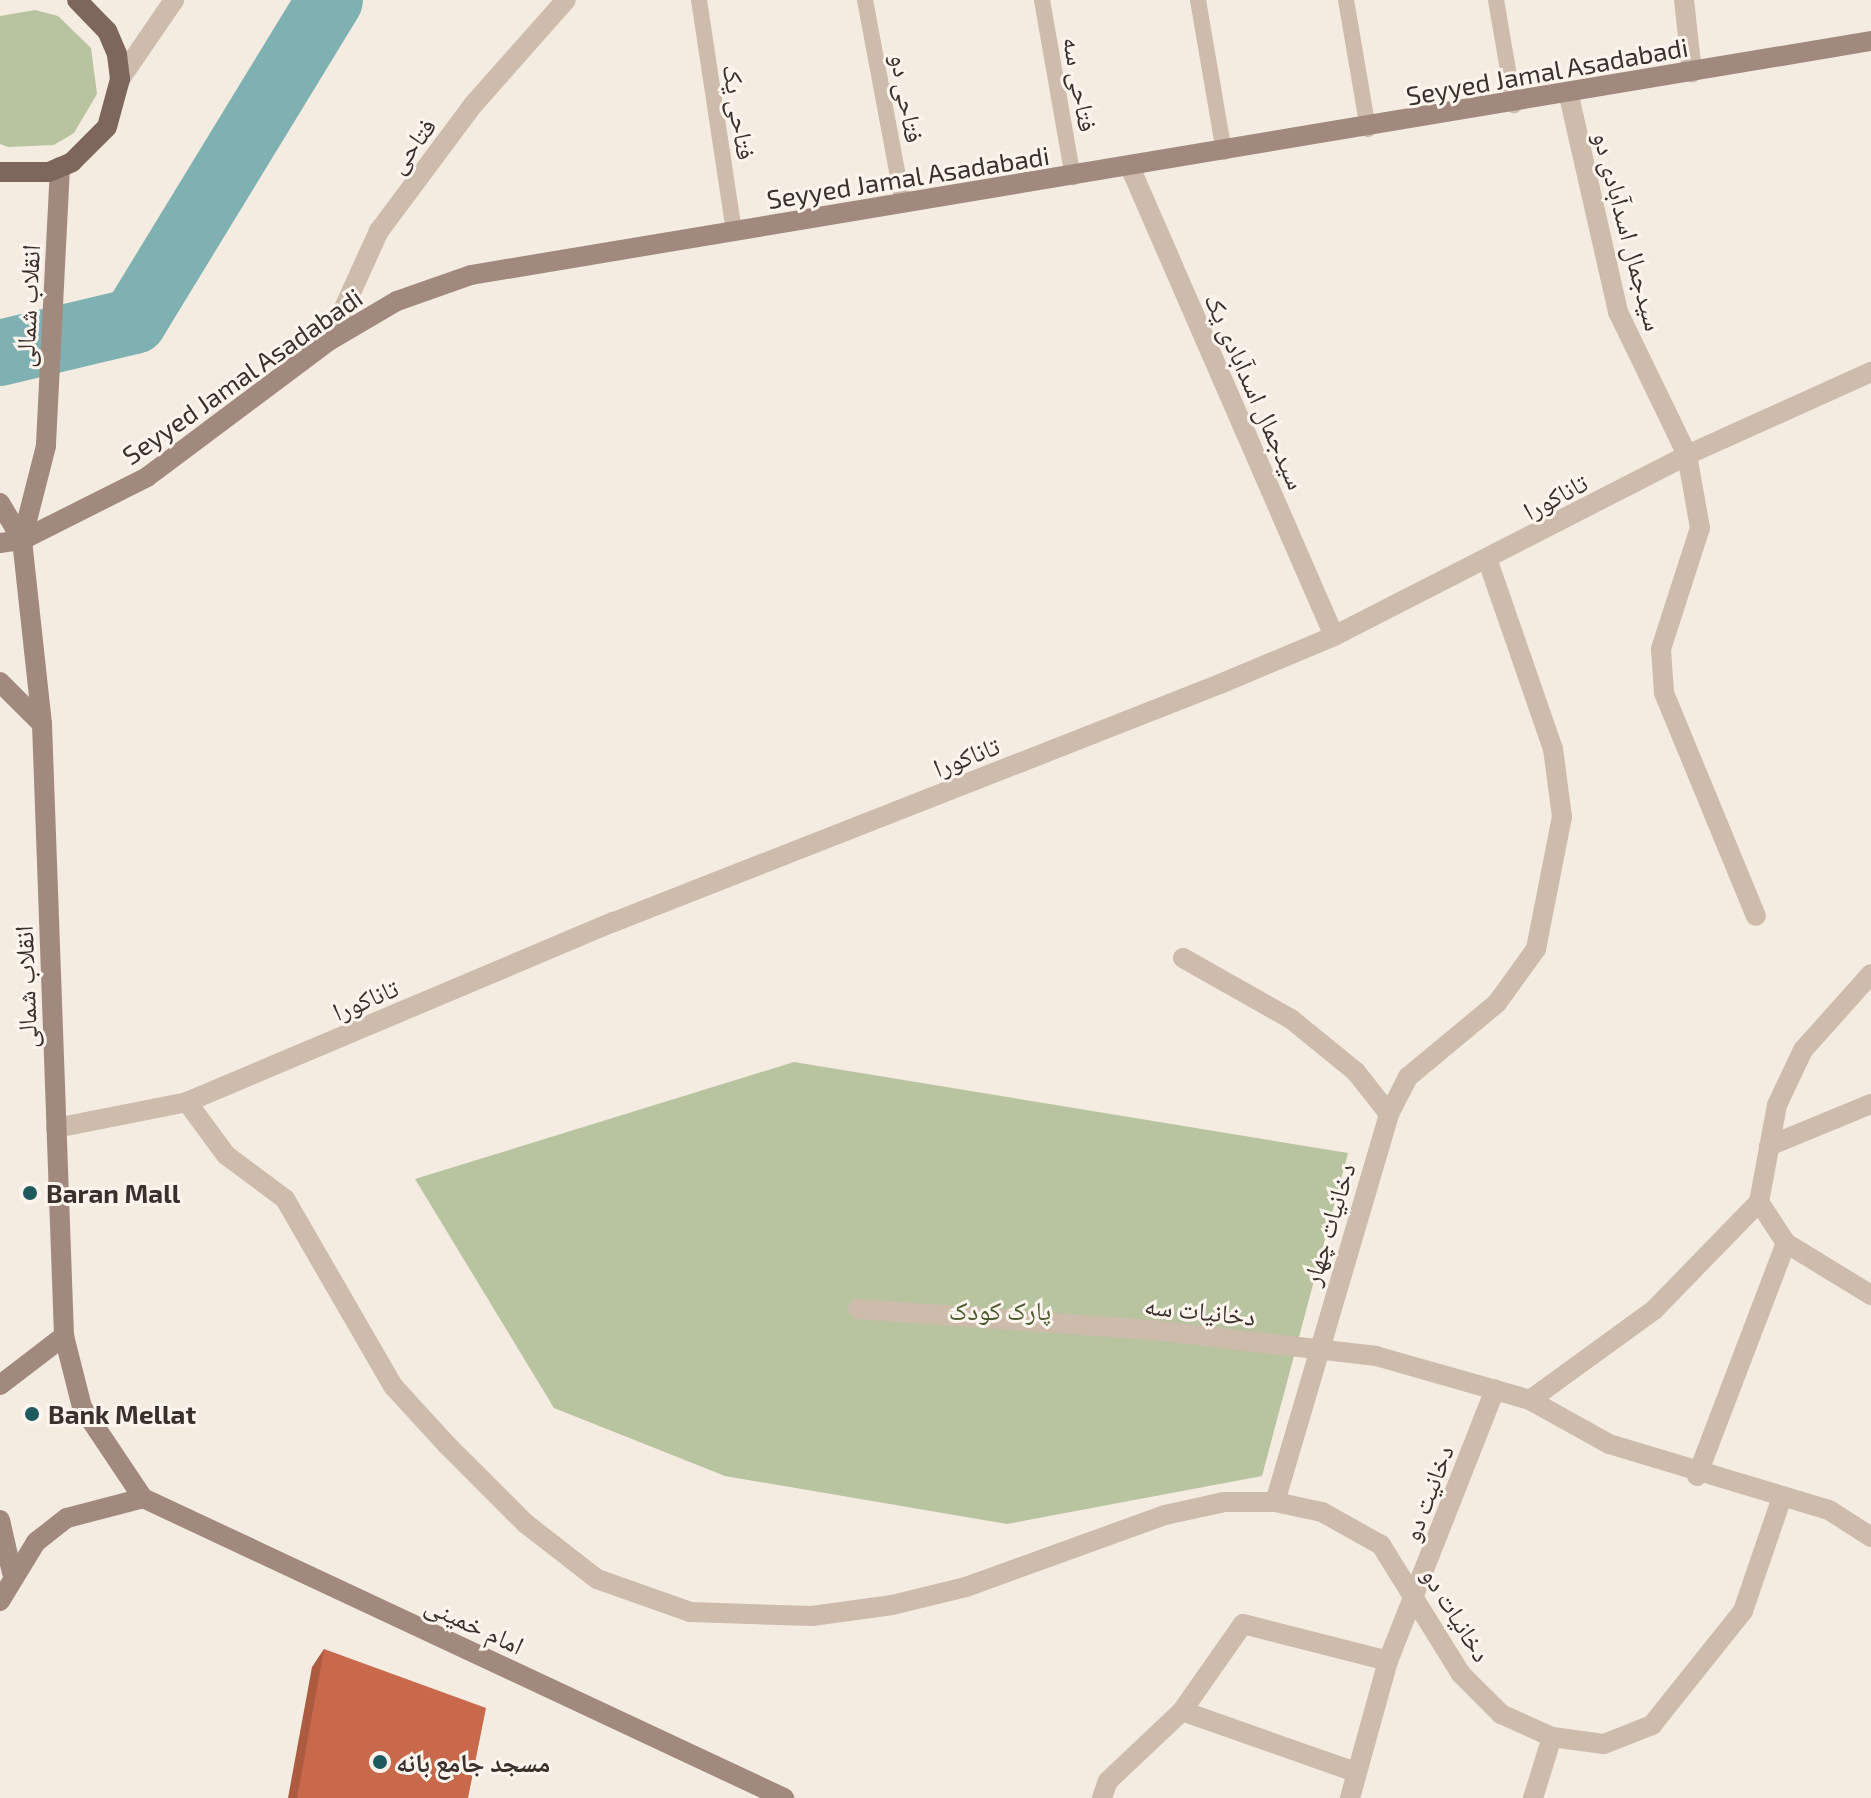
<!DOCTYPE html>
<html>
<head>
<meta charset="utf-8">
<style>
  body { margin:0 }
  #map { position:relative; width:1871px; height:1798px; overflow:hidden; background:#f4ebe1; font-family:"Exo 2","Noto Naskh Arabic",sans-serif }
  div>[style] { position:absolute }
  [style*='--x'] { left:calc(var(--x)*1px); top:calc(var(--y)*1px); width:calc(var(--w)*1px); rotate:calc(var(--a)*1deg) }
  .green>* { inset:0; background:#b8c4a0 }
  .river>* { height:66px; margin:-33px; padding:0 33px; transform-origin:33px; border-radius:33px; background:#7fb0b2 }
  .service>* { height:16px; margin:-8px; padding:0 8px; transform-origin:8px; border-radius:8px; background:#cdbbac }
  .minor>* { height:20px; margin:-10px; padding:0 10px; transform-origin:10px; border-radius:10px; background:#cdbbac }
  .secondary>* { height:20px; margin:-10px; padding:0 10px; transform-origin:10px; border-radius:10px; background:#a18a7d }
  .primary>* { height:20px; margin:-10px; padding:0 10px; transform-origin:10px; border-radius:10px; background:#7d675c }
  .wall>* { inset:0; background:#ac5a40 }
  .building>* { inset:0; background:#c8694b }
  .dots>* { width:22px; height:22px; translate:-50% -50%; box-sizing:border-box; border:4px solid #fbf5ee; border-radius:50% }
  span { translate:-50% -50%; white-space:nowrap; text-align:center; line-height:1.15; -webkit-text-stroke:6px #fbf5ee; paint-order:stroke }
  .street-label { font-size:26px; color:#3b302b }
  .poi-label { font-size:26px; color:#3b302b; font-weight:700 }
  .left { translate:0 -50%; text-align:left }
  .park-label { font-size:26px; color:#4a5a2e }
</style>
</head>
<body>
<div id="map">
  <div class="green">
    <i style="clip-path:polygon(35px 10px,58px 16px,91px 48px,97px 94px,74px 133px,54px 145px,8px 147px,0 144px,0 16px)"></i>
    <i style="clip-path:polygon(794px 1062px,1348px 1153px,1262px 1476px,1007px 1524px,725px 1476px,554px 1408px,415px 1179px)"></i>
  </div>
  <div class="river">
    <i style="--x:0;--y:353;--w:138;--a:-13.4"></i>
    <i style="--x:134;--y:321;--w:376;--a:-58.6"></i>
  </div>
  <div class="service">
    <i style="--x:699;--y:0;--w:235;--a:81.4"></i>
    <i style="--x:865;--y:0;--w:208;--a:79.4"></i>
    <i style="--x:1042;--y:0;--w:180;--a:80.1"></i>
    <i style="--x:1198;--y:0;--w:154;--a:80.3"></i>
    <i style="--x:1346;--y:0;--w:131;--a:80.3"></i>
    <i style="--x:1496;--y:0;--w:107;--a:80.3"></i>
  </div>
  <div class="minor">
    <i style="--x:1684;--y:0;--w:73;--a:83.7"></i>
    <i style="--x:120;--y:79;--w:96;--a:-55.6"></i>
    <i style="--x:1569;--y:96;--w:221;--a:77.2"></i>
    <i style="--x:1618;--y:312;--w:159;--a:64.2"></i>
    <i style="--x:1687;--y:455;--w:74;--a:79.9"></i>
    <i style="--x:1700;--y:528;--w:127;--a:107.9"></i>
    <i style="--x:1661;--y:649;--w:44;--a:86.1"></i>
    <i style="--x:1664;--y:693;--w:241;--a:67.6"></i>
    <i style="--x:1130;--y:167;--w:511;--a:66.49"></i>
    <i style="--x:329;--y:341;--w:121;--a:-65.6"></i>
    <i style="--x:379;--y:231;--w:157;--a:-53.3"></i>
    <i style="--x:473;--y:105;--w:140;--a:-48.5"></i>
    <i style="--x:1183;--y:958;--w:124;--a:29.5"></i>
    <i style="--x:1291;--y:1019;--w:84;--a:39.2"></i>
    <i style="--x:1356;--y:1072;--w:53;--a:51.8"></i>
    <i style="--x:1871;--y:974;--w:102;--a:131.8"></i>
    <i style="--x:1803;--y:1050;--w:61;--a:115.3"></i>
    <i style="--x:1777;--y:1105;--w:99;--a:100.5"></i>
    <i style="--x:1759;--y:1202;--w:49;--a:56.6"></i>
    <i style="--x:1786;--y:1243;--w:100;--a:31.5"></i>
    <i style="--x:187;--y:1102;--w:66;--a:53.7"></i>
    <i style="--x:226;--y:1155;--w:74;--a:36.7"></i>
    <i style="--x:285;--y:1199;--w:216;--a:60"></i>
    <i style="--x:393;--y:1386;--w:80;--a:47.5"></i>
    <i style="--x:447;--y:1445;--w:110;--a:45"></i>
    <i style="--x:525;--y:1523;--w:91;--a:37.9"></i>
    <i style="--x:597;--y:1579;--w:99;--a:19.5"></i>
    <i style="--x:690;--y:1612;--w:122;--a:1.9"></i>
    <i style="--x:812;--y:1616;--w:81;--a:-7.8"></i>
    <i style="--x:892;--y:1605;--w:76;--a:-13.7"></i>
    <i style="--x:966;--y:1587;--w:212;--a:-19.9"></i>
    <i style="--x:1165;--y:1515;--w:60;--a:-12.4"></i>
    <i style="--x:1224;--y:1502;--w:51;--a:0"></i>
    <i style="--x:1275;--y:1502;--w:48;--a:12"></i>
    <i style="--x:1322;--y:1512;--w:68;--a:29.2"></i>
    <i style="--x:1381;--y:1545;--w:152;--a:58.2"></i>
    <i style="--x:1461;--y:1674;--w:57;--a:45"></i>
    <i style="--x:1501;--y:1714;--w:56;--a:24.3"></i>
    <i style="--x:1552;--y:1737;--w:52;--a:7.7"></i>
    <i style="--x:1604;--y:1744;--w:52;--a:-21.6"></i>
    <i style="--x:1652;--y:1725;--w:146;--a:-51.4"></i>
    <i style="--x:1743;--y:1611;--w:120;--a:-71.1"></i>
    <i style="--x:56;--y:1128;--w:134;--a:-11.2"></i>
    <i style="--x:187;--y:1102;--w:463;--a:-22.9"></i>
    <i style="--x:614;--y:922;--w:651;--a:-21.44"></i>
    <i style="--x:1220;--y:684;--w:124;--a:-22.8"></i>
    <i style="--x:1334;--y:636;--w:397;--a:-27.1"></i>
    <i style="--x:1687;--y:455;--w:202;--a:-24.3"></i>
    <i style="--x:1769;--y:1146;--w:110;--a:-22.4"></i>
    <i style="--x:858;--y:1309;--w:295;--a:4.1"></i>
    <i style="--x:1152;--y:1330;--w:226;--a:6.6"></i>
    <i style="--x:1376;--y:1356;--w:160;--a:15.9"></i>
    <i style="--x:1530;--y:1400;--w:90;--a:29.1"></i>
    <i style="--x:1609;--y:1444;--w:230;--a:16.7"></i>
    <i style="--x:1829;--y:1510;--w:50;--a:32.7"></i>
    <i style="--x:1530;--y:1400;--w:153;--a:-36"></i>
    <i style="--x:1654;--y:1310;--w:151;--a:-45.8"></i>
    <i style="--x:1697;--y:1476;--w:249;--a:-69.1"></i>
    <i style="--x:1275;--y:1502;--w:404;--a:-73.6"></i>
    <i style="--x:1389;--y:1114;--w:42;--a:-62.8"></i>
    <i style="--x:1408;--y:1077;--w:116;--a:-39.7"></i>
    <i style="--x:1497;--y:1003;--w:67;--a:-54.2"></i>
    <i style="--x:1536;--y:949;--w:135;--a:-78.9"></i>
    <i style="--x:1562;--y:817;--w:69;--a:-97.5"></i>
    <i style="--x:1553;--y:749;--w:199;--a:-109.1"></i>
    <i style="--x:1182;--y:1711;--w:180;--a:19.4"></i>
    <i style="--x:1102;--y:1798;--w:18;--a:-71"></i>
    <i style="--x:1108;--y:1781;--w:102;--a:-43.4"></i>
    <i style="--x:1182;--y:1711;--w:106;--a:-55"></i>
    <i style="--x:1243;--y:1624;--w:150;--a:14.3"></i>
    <i style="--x:1350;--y:1798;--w:142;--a:-74.5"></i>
    <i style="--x:1388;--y:1661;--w:292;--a:-68.5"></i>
    <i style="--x:1533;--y:1798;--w:64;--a:-72.7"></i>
  </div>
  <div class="secondary">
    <i style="--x:60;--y:167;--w:279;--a:92.9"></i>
    <i style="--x:46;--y:446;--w:97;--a:104.3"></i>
    <i style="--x:22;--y:540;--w:185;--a:83.8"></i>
    <i style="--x:42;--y:724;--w:612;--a:87.94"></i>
    <i style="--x:64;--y:1336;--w:73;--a:75.8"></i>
    <i style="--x:82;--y:1407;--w:110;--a:56.2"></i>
    <i style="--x:143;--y:1498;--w:708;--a:25.08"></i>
    <i style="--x:0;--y:503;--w:43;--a:59.3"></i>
    <i style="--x:0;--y:543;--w:22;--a:-8"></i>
    <i style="--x:22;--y:540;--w:140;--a:-26.7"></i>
    <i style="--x:147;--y:477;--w:227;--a:-36.8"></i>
    <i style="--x:329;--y:341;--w:79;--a:-30.5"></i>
    <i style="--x:397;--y:301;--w:78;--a:-19.4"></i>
    <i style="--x:471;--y:275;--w:1419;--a:-9.49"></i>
    <i style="--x:0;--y:682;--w:59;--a:45"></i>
    <i style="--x:0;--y:1385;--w:81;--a:-37.4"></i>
    <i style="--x:0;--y:1520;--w:54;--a:77.2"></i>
    <i style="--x:0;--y:1601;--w:69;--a:-58.6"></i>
    <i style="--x:36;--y:1542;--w:39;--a:-38"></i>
    <i style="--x:67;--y:1518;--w:79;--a:-14.7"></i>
  </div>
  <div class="primary">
    <i style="--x:0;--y:172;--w:49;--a:0"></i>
    <i style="--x:49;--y:172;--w:25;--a:-23"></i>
    <i style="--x:72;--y:162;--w:49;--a:-45"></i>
    <i style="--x:107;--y:127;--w:50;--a:-74.8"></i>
    <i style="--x:120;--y:79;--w:25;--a:-97"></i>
    <i style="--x:117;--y:54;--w:25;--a:-113"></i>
    <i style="--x:107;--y:31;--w:43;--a:-134.1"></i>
  </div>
  <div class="wall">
    <i style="clip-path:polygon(324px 1649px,468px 1798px,288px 1798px,312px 1667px)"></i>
  </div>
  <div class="building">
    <i style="clip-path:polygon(324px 1649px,486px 1708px,468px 1798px,297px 1798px)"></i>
  </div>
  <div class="dots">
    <i style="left:30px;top:1193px;background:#1f5a5e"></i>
    <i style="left:32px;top:1414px;background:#1f5a5e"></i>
    <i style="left:380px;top:1762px;background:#1f5a5e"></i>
  </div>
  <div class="street-label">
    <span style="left:1547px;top:71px;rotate:-10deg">Seyyed Jamal Asadabadi</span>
    <span style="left:1081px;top:84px;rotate:80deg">فتاحی سه</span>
    <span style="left:908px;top:98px;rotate:80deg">فتاحی دو</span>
    <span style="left:740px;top:112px;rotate:81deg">فتاحی یک</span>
    <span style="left:411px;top:145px;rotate:-53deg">فتاحی</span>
    <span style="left:908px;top:177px;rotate:-9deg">Seyyed Jamal Asadabadi</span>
    <span style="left:1629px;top:231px;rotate:75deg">سیدجمال اسدآبادی دو</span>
    <span style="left:27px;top:306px;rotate:-87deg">انقلاب شمالی</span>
    <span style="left:242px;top:376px;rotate:-35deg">Seyyed Jamal Asadabadi</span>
    <span style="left:1256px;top:391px;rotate:66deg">سیدجمال اسدآبادی یک</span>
    <span style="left:1555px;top:496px;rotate:-28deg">تاناکورا</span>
    <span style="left:966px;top:756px;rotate:-21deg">تاناکورا</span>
    <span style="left:25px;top:987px;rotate:-92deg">انقلاب شمالی</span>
    <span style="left:365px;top:999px;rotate:-23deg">تاناکورا</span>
    <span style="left:1328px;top:1224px;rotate:-73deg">دخانیات چهار</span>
    <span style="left:1200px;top:1310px;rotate:6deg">دخانیات سه</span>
    <span style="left:1427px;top:1493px;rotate:-69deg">دخانیت دو</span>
    <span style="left:1457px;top:1614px;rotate:58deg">دخانیات دو</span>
    <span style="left:475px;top:1624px;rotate:25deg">امام خمینی</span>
  </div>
  <div class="poi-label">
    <span class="left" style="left:46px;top:1193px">Baran Mall</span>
    <span class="left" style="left:48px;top:1414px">Bank Mellat</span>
    <span class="left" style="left:396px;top:1762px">مسجد جامع بانه</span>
  </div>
  <div class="park-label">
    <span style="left:1000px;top:1310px">پارک کودک</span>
  </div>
</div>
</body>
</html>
